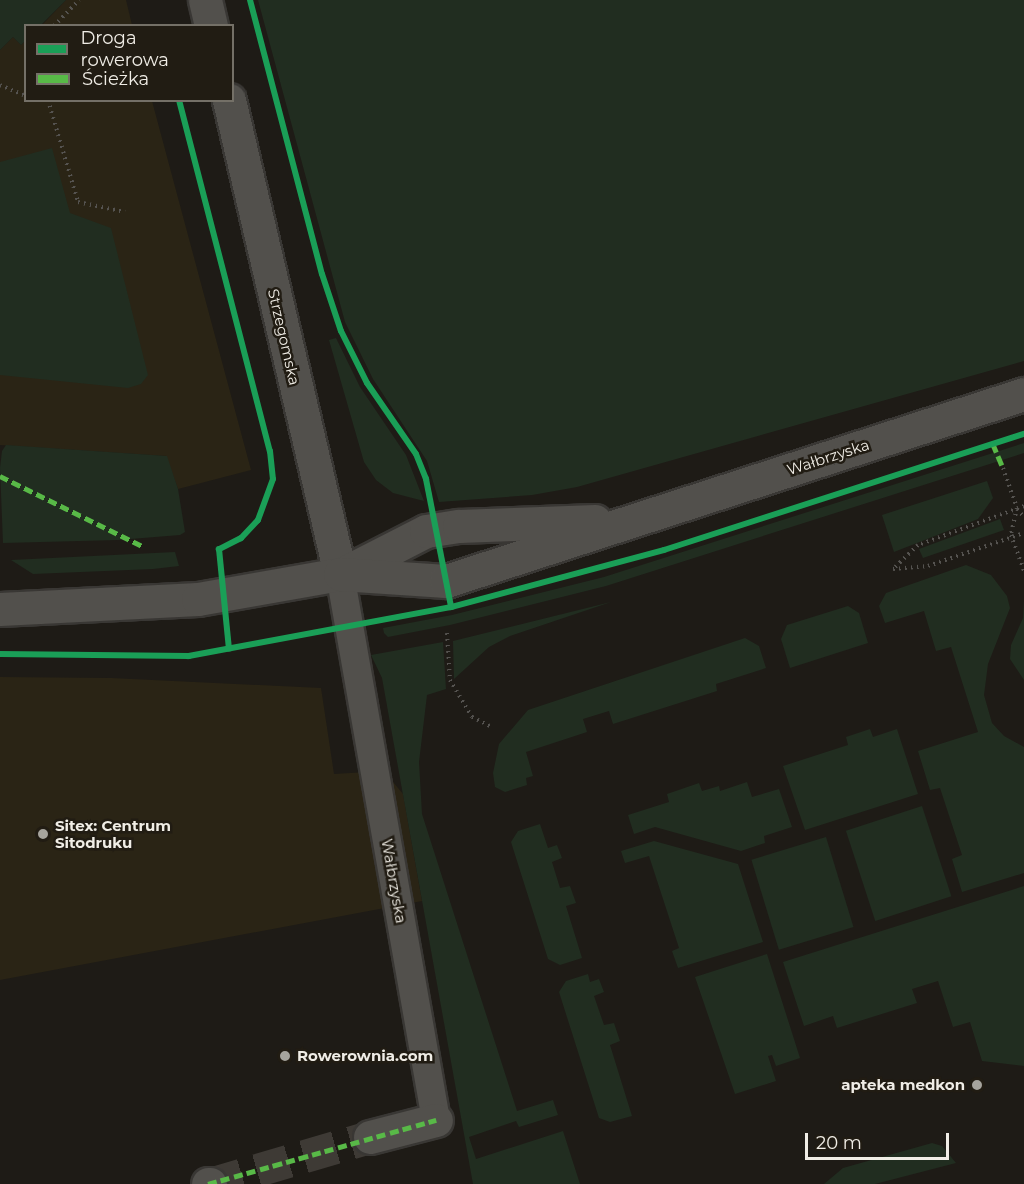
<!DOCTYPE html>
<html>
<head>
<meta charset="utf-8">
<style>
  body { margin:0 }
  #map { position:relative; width:1024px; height:1184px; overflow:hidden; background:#1e1b16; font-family:Montserrat,sans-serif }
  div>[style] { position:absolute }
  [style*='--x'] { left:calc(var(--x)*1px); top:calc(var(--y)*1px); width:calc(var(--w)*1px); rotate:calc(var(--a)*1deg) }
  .built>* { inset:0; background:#2a2415 }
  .green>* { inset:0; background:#212d20; transform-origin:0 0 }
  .minor-tunnel>* { height:33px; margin-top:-16.5px; transform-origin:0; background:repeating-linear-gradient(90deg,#3e3a35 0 33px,transparent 0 49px) }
  .path>* { height:4px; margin-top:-2px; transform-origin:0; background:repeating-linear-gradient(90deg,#555350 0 1.5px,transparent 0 6px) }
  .roads { filter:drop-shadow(2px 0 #393734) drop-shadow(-2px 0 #393734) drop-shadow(0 2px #393734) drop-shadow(0 -2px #393734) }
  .service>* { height:28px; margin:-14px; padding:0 14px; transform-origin:14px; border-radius:14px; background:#52504c }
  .minor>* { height:33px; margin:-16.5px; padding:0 16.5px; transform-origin:16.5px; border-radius:16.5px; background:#52504c }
  .quiet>* { height:4.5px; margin-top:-2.25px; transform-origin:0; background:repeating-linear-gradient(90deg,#58b947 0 9px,transparent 0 13.5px) }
  .cycleway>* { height:6px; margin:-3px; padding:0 3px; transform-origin:3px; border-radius:3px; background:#1a9f57 }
  .dots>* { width:16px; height:16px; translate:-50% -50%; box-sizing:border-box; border:3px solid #211c13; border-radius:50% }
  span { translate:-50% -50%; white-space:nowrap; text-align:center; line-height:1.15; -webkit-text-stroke:5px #211c13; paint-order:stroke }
  .street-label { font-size:15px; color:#f0ede6 }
  .poi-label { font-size:15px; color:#f0ede6; font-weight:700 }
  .left { translate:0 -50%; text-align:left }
  .right { translate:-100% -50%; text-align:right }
  .legend { position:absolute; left:24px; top:24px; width:210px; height:78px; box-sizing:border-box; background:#211c13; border:2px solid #747067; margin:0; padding:8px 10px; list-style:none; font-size:18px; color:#f0ede6 }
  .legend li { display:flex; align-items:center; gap:12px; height:30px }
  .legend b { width:30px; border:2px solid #747067 }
  .scale { position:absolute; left:805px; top:1133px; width:144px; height:27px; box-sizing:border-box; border:3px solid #f0ede6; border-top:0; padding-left:8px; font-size:18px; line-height:21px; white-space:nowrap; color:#f0ede6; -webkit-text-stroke:4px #211c13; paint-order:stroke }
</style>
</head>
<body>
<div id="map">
  <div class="built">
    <i style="clip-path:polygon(66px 0,126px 0,132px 25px,41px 26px)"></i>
    <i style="clip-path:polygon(13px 37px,21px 45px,25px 41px,26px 100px,152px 101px,251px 470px,178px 489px,166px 456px,0 445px,0 50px)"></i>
    <i style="clip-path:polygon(0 677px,111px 678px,321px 688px,334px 774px,384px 771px,403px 794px,422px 901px,0 980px)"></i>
  </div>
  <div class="green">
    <i style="clip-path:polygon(0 0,66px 0,41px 25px,26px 26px,25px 41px,21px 45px,13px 37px,0 50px)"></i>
    <i style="clip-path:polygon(258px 0,1024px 0,1024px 361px,577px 487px,532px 495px,439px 502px,427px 461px,373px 379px,345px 322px)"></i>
    <i style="clip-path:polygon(52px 148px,70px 213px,111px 228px,148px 375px,141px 384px,128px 388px,0 375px,0 162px)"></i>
    <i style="clip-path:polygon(336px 338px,360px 387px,406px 455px,424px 501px,393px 493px,376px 480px,364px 462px,329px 340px)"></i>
    <i style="clip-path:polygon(1024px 443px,1024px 453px,606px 586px,450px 625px,388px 637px,384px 633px,383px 628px,452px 615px,604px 577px)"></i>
    <i style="clip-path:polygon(6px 445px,167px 456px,178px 489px,185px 532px,180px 535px,118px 540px,3px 543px,0 468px,2px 451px)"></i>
    <i style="clip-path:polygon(987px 481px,993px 498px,978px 519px,894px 552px,882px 515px)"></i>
    <i style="clip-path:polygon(1000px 519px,1004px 530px,923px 558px,919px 549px)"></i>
    <i style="clip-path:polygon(175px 552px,179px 566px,153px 569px,33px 574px,11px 560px)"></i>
    <i style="clip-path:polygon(966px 565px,991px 575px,1007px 596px,1010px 608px,988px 664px,984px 695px,992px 723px,1004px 736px,1024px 747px,1024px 873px,962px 892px,952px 859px,962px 855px,940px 788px,930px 790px,918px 751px,978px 732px,951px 647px,936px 651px,924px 611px,885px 623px,879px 606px,886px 593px)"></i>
    <i style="clip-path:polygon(1024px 600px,1024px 680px,1010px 659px,1011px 645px,1023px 618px)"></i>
    <i style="clip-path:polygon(611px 602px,510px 636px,489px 647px,454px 679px,453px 641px)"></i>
    <i style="clip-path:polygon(848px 606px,859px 613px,868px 643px,790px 668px,781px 639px,787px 625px)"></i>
    <i style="clip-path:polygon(745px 638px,759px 646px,766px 668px,716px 684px,717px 691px,613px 724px,609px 711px,583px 719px,587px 732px,526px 752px,533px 776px,526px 778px,527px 785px,505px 792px,495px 787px,493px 773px,499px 744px,528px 710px)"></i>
    <i style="clip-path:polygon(443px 642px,446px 689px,427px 695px,419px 762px,422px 814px,517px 1111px,553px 1100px,558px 1115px,519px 1127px,516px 1121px,469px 1137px,476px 1159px,563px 1131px,580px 1184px,473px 1184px,382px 678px,371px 655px)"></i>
    <i style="clip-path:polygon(870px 729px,873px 737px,897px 729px,918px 794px,805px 830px,783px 766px,848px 745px,846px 737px)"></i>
    <i style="clip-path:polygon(747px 782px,752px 797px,779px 789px,792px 827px,764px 836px,765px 843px,741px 851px,655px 827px,634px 834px,628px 815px,669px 802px,667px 794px,699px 783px,702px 791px,719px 786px,720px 791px)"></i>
    <i style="left:922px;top:806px;width:95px;height:80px;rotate:72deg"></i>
    <i style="clip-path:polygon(540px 824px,548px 848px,557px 845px,562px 858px,552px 862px,560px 888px,570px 886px,576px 903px,566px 906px,582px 958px,560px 965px,548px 959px,511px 842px,518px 831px)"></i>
    <i style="left:826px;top:837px;width:94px;height:78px;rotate:73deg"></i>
    <i style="clip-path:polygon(654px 841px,738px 864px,763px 942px,678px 968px,672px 951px,679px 948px,649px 856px,625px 863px,621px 851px)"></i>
    <i style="clip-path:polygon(1024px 886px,1024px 1066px,982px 1061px,970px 1022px,953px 1027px,938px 981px,912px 989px,917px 1003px,837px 1028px,833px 1016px,804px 1026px,783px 962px)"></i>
    <i style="clip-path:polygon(767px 954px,800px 1058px,776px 1066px,772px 1055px,768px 1056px,776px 1081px,735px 1094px,695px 977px)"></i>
    <i style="clip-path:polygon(588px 974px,590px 982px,599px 979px,604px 992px,594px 996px,604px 1025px,614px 1023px,620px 1041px,610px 1045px,632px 1116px,610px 1122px,599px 1118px,559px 992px,566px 981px)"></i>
    <i style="clip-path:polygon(932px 1143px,942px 1146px,956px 1163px,875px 1184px,824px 1184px,843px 1168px)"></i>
  </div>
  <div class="minor-tunnel">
    <i style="--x:210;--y:1184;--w:167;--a:-16.4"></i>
  </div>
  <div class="path">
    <i style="--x:54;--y:26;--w:36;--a:-46"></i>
    <i style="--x:0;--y:85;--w:28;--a:23"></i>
    <i style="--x:48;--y:100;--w:106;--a:73.6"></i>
    <i style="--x:78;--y:202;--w:48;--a:12"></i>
    <i style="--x:1003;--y:468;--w:42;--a:70.7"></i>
    <i style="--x:1017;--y:508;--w:28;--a:103"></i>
    <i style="--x:1011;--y:535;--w:38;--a:70"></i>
    <i style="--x:1024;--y:506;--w:113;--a:159.8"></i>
    <i style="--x:918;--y:545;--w:35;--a:136"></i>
    <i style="--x:893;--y:569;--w:35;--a:-5"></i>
    <i style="--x:928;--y:566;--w:102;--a:-19"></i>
    <i style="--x:1017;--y:509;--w:11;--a:49"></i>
    <i style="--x:447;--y:633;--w:47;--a:86.3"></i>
    <i style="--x:450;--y:680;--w:43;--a:59.3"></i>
    <i style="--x:472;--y:717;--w:20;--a:27"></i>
  </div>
  <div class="roads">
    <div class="service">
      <i style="--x:340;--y:574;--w:554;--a:80.03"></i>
    </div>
    <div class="minor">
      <i style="--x:205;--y:0;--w:27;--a:77"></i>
      <i style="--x:229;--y:100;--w:487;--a:76.8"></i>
      <i style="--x:342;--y:574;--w:94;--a:-27.1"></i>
      <i style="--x:426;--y:531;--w:33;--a:-9"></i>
      <i style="--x:459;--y:526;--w:136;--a:-2.1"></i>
      <i style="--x:0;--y:609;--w:198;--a:-2.9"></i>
      <i style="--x:198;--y:599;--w:144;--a:-10"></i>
      <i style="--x:340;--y:574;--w:106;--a:3.8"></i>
      <i style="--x:446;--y:581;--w:607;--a:-17.93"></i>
      <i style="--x:370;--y:1137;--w:68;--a:-14.4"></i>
      <i style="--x:208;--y:1184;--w:2;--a:0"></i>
    </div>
  </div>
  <div class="quiet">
    <i style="--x:993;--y:444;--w:26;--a:67"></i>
    <i style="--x:0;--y:476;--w:158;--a:26.2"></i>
    <i style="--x:208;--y:1184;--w:237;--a:-15.7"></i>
  </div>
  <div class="cycleway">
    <i style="--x:250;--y:0;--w:283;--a:75.3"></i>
    <i style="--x:322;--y:274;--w:60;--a:71.6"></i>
    <i style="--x:341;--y:331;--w:58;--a:63.4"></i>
    <i style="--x:367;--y:383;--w:86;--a:55.4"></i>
    <i style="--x:416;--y:454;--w:27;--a:68"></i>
    <i style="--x:426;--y:479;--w:130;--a:78.9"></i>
    <i style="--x:179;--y:100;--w:363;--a:75.5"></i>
    <i style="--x:270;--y:451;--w:28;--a:84"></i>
    <i style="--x:273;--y:479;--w:44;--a:110.1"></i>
    <i style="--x:258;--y:520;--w:25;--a:133"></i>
    <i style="--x:241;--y:538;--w:25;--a:153"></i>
    <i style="--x:219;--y:549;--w:100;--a:84.3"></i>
    <i style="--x:0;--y:654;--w:189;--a:0.6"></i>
    <i style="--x:189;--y:656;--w:267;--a:-10.6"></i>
    <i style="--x:451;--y:607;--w:220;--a:-15"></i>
    <i style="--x:664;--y:550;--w:378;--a:-17.9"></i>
  </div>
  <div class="dots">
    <i style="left:43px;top:834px;background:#a6a49d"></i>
    <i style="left:285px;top:1056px;background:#a6a49d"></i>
    <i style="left:977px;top:1085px;background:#a6a49d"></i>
  </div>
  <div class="street-label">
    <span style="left:284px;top:337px;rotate:77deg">Strzegomska</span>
    <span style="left:828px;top:457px;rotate:-18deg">Wałbrzyska</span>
    <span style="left:394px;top:881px;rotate:80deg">Wałbrzyska</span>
  </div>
  <div class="poi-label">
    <span class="left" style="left:55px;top:834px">Sitex: Centrum<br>Sitodruku</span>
    <span class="left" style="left:297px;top:1056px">Rowerownia.com</span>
    <span class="right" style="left:965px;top:1085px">apteka medkon</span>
  </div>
  <ul class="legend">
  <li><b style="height:8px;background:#1a9f57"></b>Droga rowerowa</li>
  <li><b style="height:8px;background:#58b947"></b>Ścieżka</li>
  </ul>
  <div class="scale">20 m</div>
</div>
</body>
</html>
